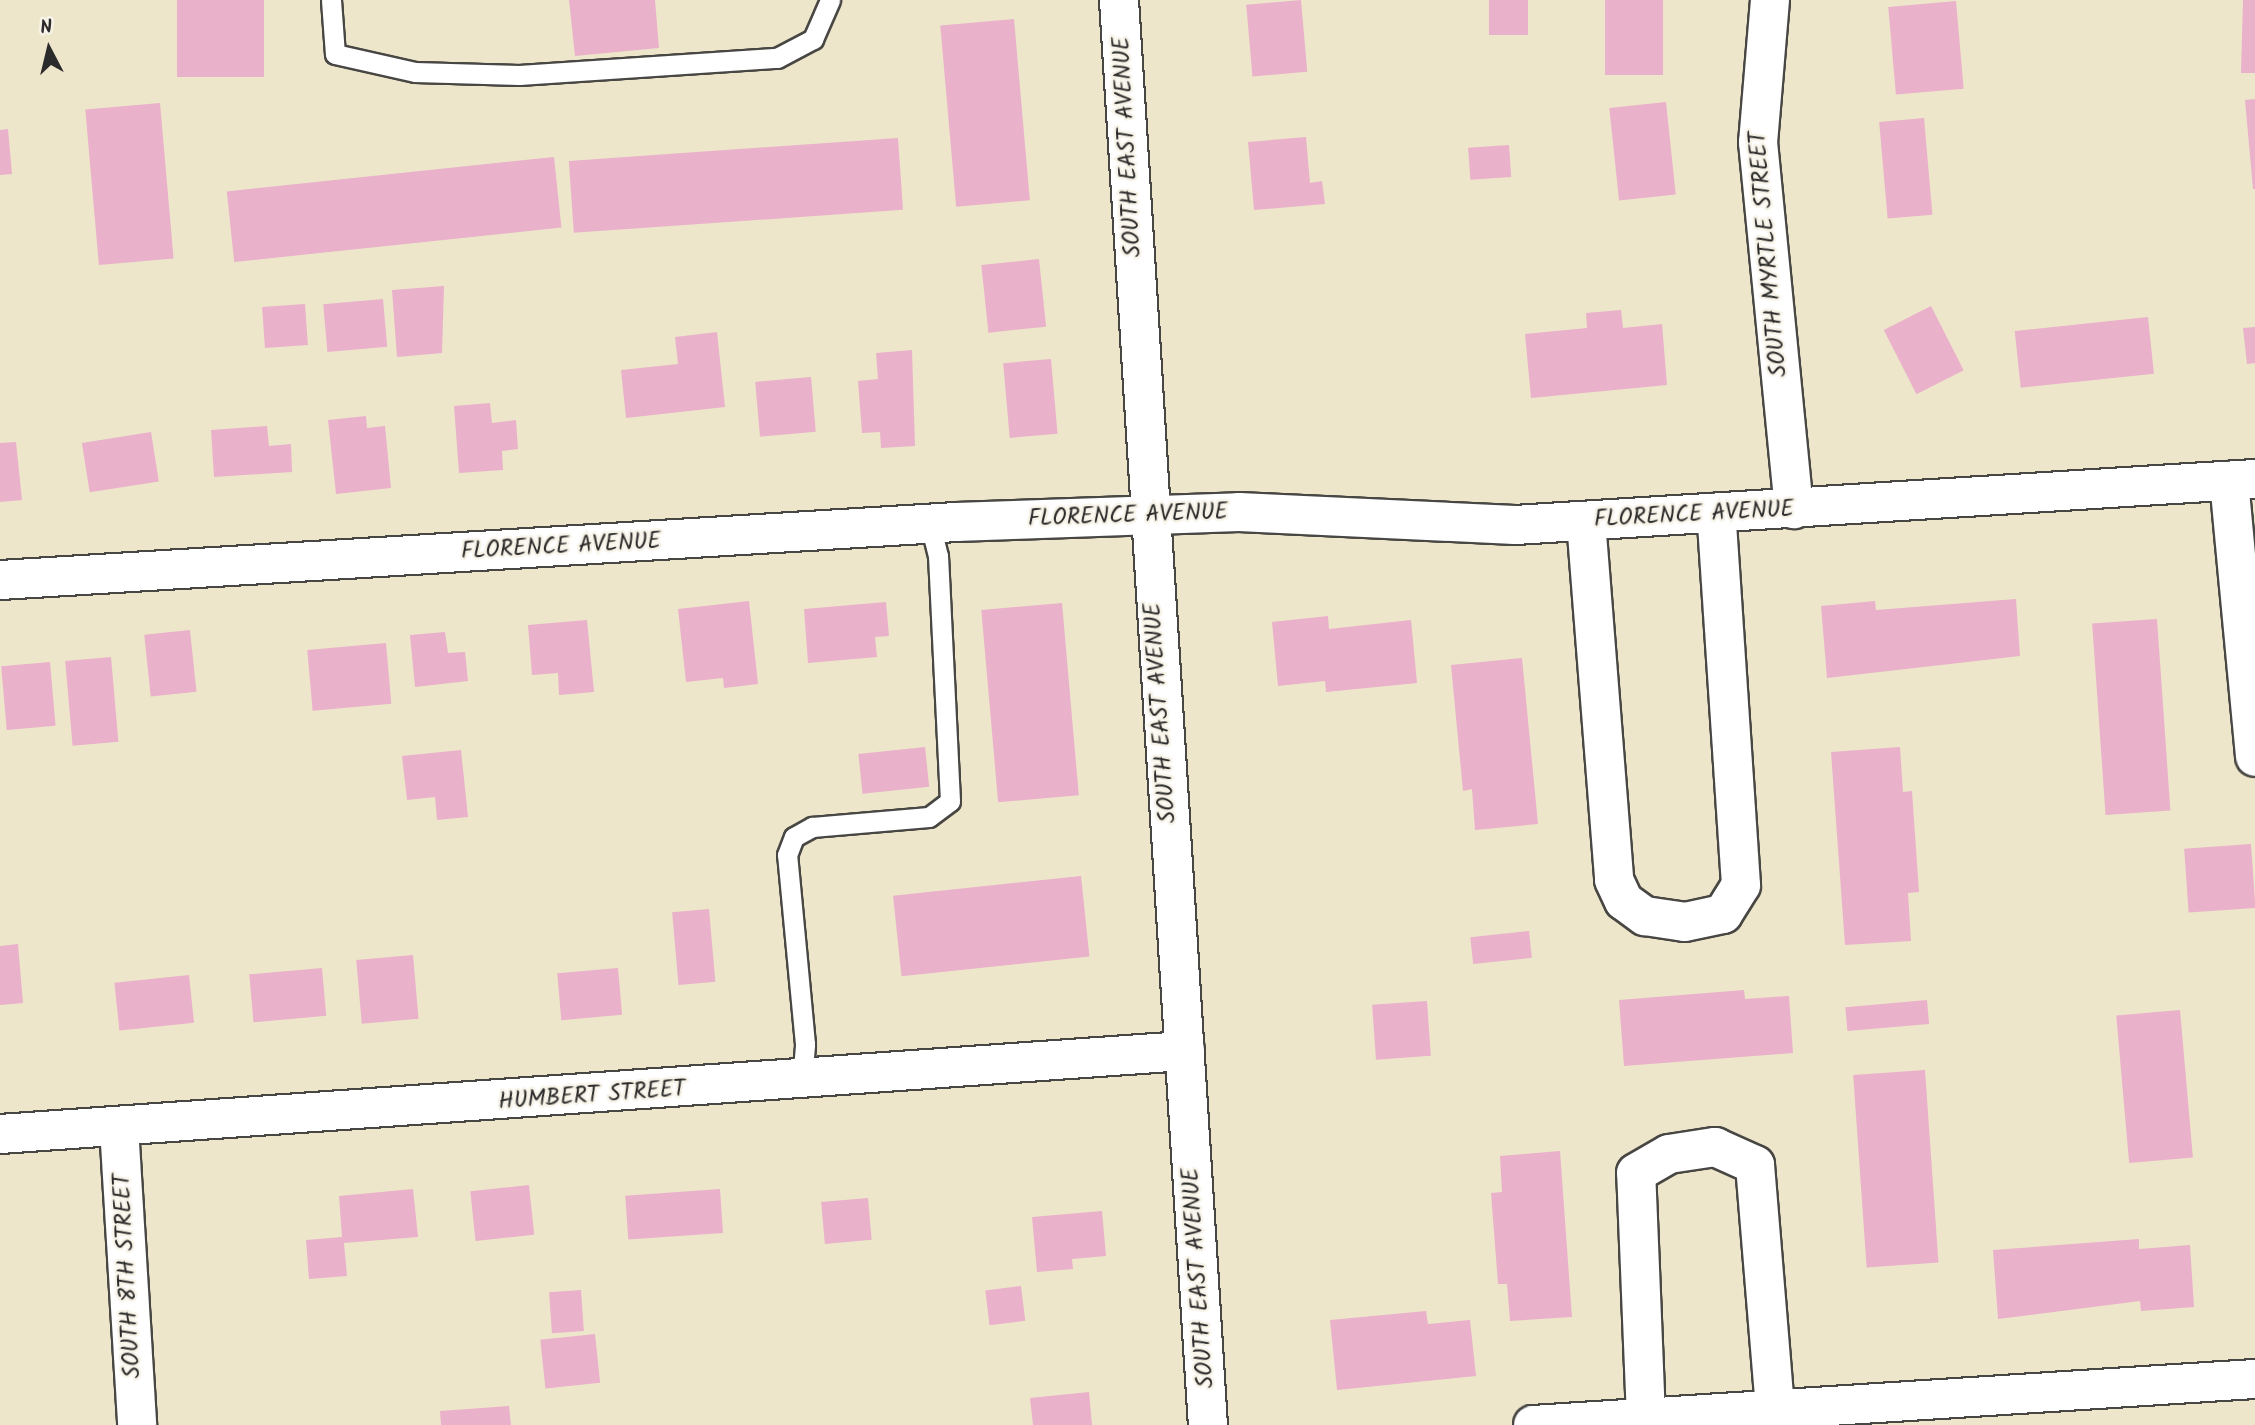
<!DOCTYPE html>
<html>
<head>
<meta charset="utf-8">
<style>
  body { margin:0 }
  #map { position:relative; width:2255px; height:1425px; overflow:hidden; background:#eee6cb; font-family:Kalam,sans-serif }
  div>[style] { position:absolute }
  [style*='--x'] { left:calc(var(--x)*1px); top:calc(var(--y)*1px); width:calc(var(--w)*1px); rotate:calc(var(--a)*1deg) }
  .building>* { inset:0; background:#e9b1ca; transform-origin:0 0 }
  .roads { filter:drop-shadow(2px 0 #484743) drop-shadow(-2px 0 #484743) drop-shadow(0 2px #484743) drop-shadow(0 -2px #484743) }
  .service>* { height:19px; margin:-9.5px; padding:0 9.5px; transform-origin:9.5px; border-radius:9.5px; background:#fff }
  .minor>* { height:38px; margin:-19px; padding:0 19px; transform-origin:19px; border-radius:19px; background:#fff }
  span { translate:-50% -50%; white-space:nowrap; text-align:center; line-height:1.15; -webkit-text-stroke:5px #f7f3e8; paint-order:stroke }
  .street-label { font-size:23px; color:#2b2b2b }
  .north { position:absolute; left:14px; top:14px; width:70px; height:70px; -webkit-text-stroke:5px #f7f3e8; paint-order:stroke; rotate:353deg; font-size:19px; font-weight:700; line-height:28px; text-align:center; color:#2b2b2b }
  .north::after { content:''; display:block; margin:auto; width:24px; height:32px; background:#2b2b2b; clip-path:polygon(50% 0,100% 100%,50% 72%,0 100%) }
</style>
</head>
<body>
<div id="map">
  <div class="building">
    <i style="left:177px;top:0;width:87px;height:77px"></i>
    <i style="clip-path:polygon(569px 0,655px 0,659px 48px,575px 56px)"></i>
    <i style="left:1301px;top:0;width:72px;height:55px;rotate:85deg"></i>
    <i style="left:1489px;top:0;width:39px;height:35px"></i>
    <i style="left:1605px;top:0;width:58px;height:75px"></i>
    <i style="clip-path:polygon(2243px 0,2255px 0,2255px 73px,2241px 73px)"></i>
    <i style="left:1956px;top:1px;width:88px;height:68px;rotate:85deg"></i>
    <i style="left:1014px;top:19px;width:182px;height:74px;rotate:85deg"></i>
    <i style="clip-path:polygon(2255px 99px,2255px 189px,2253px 189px,2245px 100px)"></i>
    <i style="left:1666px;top:102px;width:93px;height:57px;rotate:84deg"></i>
    <i style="left:160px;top:103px;width:156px;height:75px;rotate:85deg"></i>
    <i style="left:1924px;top:118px;width:97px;height:45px;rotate:85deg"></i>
    <i style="clip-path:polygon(8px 129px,12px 174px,0 175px,0 130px)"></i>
    <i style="clip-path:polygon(1306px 137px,1310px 183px,1322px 181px,1325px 204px,1254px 210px,1248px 142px)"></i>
    <i style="left:898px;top:138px;width:72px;height:330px;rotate:86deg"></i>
    <i style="left:1509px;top:145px;width:32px;height:41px;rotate:86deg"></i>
    <i style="left:554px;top:157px;width:71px;height:329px;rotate:84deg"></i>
    <i style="left:1039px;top:259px;width:68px;height:58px;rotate:84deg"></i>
    <i style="clip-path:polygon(444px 286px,442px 353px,397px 357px,392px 290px)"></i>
    <i style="left:383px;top:299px;width:48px;height:60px;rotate:85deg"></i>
    <i style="left:305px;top:304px;width:41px;height:43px;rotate:86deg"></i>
    <i style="left:1931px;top:306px;width:72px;height:53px;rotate:63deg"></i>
    <i style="clip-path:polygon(1621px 310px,1623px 328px,1662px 324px,1667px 385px,1531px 398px,1525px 334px,1587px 328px,1586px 313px)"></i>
    <i style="left:2148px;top:317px;width:57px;height:134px;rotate:84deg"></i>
    <i style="clip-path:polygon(2255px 327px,2255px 363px,2247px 364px,2243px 328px)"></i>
    <i style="clip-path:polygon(717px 332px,725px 407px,626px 418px,621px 370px,678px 364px,675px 337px)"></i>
    <i style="clip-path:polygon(912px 350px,915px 446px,881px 448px,880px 432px,862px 433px,858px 381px,878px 379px,876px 353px)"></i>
    <i style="left:1051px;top:359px;width:75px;height:48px;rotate:85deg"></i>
    <i style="left:811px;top:377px;width:55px;height:56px;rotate:85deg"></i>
    <i style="clip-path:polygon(490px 403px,492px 423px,516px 420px,518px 449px,502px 451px,503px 470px,459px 473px,454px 406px)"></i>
    <i style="clip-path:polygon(366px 416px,367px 428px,385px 426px,391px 488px,336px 494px,328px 420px)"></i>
    <i style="clip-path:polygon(267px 426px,269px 446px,291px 444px,292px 472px,214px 477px,211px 430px)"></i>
    <i style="left:151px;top:432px;width:50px;height:70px;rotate:81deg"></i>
    <i style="clip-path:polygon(16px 442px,22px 500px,0 502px,0 443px)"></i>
    <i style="clip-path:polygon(2016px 599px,2020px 656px,1827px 678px,1821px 606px,1875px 601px,1876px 610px)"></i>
    <i style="clip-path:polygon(749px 601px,758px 684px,724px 688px,723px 678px,686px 682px,678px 609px)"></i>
    <i style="clip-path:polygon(886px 602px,889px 636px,875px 637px,877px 657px,808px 663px,804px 609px)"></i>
    <i style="left:1062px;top:603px;width:193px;height:81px;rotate:85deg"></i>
    <i style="clip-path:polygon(1328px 616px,1329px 629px,1411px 620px,1417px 683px,1326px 692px,1325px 681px,1278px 686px,1272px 622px)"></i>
    <i style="left:2157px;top:619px;width:192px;height:65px;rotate:86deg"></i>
    <i style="clip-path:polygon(587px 620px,594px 692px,559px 695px,558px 673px,532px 675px,528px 625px)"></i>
    <i style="left:190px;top:630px;width:62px;height:46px;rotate:84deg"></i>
    <i style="clip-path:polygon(445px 632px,448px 653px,465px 652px,468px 681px,415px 687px,410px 635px)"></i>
    <i style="left:386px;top:643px;width:61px;height:79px;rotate:85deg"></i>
    <i style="left:111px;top:657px;width:85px;height:46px;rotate:85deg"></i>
    <i style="clip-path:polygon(1522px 658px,1538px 824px,1475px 830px,1472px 789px,1463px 791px,1451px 665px)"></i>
    <i style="left:50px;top:662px;width:64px;height:49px;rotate:85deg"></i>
    <i style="left:925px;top:747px;width:40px;height:67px;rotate:84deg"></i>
    <i style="clip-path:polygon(1900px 747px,1903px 792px,1912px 791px,1919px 892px,1908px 893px,1911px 941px,1845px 945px,1831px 752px)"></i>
    <i style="clip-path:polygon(461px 750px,468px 817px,437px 820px,435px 797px,407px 800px,402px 756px)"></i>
    <i style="left:2251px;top:844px;width:64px;height:67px;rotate:86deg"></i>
    <i style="left:1081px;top:876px;width:81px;height:189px;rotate:84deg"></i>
    <i style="left:709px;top:909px;width:73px;height:37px;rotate:85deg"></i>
    <i style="left:1529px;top:931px;width:27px;height:59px;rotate:84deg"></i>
    <i style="clip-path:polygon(18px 944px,23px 1003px,0 1005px,0 946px)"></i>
    <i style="left:413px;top:955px;width:64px;height:57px;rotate:85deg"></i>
    <i style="left:322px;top:968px;width:48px;height:73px;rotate:85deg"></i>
    <i style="left:618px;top:968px;width:47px;height:61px;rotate:85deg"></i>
    <i style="left:189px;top:975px;width:48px;height:75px;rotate:84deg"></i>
    <i style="clip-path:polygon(1744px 990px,1745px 999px,1789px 996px,1793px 1053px,1624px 1066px,1619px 1000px)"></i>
    <i style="left:1927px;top:1000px;width:24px;height:82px;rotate:85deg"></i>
    <i style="left:1427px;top:1001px;width:55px;height:55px;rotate:86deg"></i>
    <i style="left:2180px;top:1010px;width:148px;height:64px;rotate:85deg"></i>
    <i style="left:1925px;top:1070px;width:193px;height:72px;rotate:86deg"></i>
    <i style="clip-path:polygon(1560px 1151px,1572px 1317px,1510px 1321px,1507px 1284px,1498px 1284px,1491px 1193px,1502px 1192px,1500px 1156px)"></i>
    <i style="left:529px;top:1185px;width:50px;height:59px;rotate:84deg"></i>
    <i style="clip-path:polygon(413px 1189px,418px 1237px,344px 1243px,347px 1276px,309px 1279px,306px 1240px,342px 1237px,339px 1196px)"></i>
    <i style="left:720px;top:1189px;width:44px;height:95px;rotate:86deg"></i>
    <i style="left:868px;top:1198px;width:42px;height:47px;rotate:85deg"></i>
    <i style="clip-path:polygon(1102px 1211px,1106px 1256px,1072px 1259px,1073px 1269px,1037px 1272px,1032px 1217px)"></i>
    <i style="clip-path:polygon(2139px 1239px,2139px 1249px,2190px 1245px,2194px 1307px,2141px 1311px,2140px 1301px,1998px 1319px,1993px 1250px)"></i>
    <i style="left:1021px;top:1286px;width:35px;height:36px;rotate:83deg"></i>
    <i style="left:581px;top:1290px;width:41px;height:32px;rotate:86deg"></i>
    <i style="clip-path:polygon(1426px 1311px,1428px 1324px,1470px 1320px,1476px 1376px,1337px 1390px,1330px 1320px)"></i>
    <i style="left:595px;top:1334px;width:49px;height:55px;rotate:84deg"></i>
    <i style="clip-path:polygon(1089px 1392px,1092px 1425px,1033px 1425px,1030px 1398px)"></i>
    <i style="clip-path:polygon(509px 1406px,511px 1425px,441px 1425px,440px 1411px)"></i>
  </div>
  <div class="roads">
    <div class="service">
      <i style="--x:331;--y:0;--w:54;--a:85.8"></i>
      <i style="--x:335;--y:54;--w:82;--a:12.7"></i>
      <i style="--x:415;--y:72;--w:104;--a:1.7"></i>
      <i style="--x:519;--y:75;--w:259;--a:-3.8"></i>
      <i style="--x:777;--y:58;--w:41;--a:-27.8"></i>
      <i style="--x:813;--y:39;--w:43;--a:-66.4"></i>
      <i style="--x:802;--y:1080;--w:36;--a:-85"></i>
      <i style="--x:805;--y:1044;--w:190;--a:-95.4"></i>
      <i style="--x:787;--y:855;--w:19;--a:-69"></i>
      <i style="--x:794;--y:837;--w:21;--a:-29"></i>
      <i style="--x:812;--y:827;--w:117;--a:-4.9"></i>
      <i style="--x:929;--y:817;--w:26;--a:-37"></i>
      <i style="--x:950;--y:801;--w:245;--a:-92.8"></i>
      <i style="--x:938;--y:556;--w:33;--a:-104"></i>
    </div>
    <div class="minor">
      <i style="--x:1119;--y:0;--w:1428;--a:86.43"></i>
      <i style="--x:1770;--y:0;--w:143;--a:94.8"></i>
      <i style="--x:1758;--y:142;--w:369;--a:84.4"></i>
      <i style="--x:2229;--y:481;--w:277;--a:84.6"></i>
      <i style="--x:1586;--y:521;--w:360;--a:85.5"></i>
      <i style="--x:1614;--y:880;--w:23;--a:65"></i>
      <i style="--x:1624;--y:901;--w:26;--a:36"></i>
      <i style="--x:1645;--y:916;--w:40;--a:8.5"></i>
      <i style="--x:1685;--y:922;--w:39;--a:-12"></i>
      <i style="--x:1723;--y:914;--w:34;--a:-58"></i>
      <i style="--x:1741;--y:885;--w:373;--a:-93.8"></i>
      <i style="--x:0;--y:580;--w:958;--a:-3.47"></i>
      <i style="--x:956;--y:522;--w:283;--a:-2"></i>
      <i style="--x:1239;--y:512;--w:276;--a:2.7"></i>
      <i style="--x:1515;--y:525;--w:741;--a:-3.56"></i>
      <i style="--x:119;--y:1127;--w:299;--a:86.5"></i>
      <i style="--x:0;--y:1134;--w:1188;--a:-4.01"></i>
      <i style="--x:1646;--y:1418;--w:245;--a:-92.3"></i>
      <i style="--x:1636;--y:1173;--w:38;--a:-30"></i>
      <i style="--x:1669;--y:1154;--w:47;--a:-8.7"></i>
      <i style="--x:1715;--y:1147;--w:44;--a:24.2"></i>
      <i style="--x:1755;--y:1165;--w:245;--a:85.3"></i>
      <i style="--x:1533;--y:1425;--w:723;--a:-3.65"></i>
    </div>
  </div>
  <div class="street-label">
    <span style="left:1128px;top:147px;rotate:-93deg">SOUTH EAST AVENUE</span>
    <span style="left:1769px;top:254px;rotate:-95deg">SOUTH MYRTLE STREET</span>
    <span style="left:1694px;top:515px;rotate:-3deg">FLORENCE AVENUE</span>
    <span style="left:1128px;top:516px;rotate:-2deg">FLORENCE AVENUE</span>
    <span style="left:561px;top:547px;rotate:-3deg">FLORENCE AVENUE</span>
    <span style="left:1161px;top:713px;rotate:-94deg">SOUTH EAST AVENUE</span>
    <span style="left:592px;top:1096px;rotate:-4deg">HUMBERT STREET</span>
    <span style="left:128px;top:1276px;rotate:-93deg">SOUTH 8TH STREET</span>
    <span style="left:1199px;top:1278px;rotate:-94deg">SOUTH EAST AVENUE</span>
  </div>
  <div class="north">N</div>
</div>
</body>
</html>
